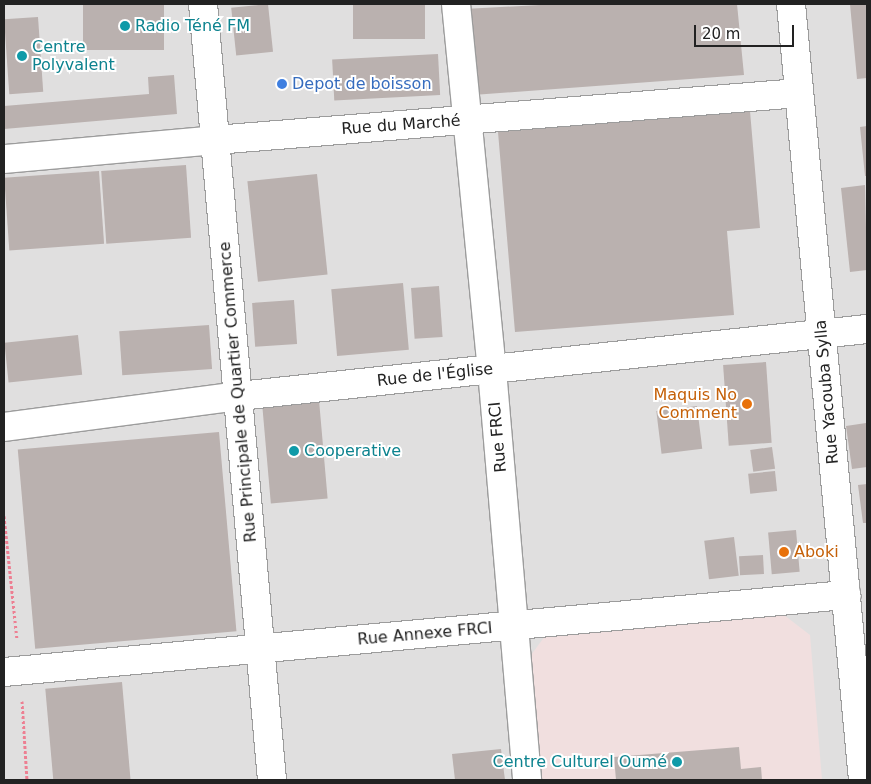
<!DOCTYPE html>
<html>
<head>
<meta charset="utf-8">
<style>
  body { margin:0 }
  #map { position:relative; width:871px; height:784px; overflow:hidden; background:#f1ecea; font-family:"DejaVu Sans",sans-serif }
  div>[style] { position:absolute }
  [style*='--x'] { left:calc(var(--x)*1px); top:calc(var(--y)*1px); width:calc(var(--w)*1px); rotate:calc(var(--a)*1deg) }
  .residential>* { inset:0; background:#e0dfdf; transform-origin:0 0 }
  .military>* { inset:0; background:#f1dfdf }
  .building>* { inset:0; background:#bab1af; transform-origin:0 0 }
  .path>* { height:3px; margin-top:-1.5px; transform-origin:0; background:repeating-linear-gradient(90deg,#ed7f92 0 2.5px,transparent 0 5px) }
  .roads { filter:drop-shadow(1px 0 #9c9c9c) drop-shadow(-1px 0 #9c9c9c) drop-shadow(0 1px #9c9c9c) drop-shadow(0 -1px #9c9c9c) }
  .minor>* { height:28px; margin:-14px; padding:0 14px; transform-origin:14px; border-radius:14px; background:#fff }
  .dots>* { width:14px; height:14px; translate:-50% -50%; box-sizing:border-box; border:2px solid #fff; border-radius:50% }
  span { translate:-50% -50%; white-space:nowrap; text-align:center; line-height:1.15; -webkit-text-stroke:4px #fff; paint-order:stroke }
  .culture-label { font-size:16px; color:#0d838f }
  .left { translate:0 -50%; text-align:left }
  .right { translate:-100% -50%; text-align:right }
  .shop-label { font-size:16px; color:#366cbe }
  .street-label { font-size:16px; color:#222 }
  .food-label { font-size:16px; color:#c56008 }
  .frame { position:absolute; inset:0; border:5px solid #222; pointer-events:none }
  .scale { position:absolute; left:694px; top:25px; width:100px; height:22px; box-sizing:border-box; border:2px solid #222; border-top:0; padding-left:6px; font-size:15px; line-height:18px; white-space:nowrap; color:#222; -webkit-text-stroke:4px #fff; paint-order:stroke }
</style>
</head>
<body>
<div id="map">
  <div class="residential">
    <i style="left:4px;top:4px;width:863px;height:776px"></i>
  </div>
  <div class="military">
    <i style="clip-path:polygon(784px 615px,810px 635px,822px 780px,538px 780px,528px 659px,551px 628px)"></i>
  </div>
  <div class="building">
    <i style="left:83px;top:4px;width:81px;height:46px"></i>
    <i style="left:268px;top:4px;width:48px;height:37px;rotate:84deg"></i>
    <i style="left:353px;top:4px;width:72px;height:35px"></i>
    <i style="clip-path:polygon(558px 4px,737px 4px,744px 75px,473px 95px,464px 9px)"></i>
    <i style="clip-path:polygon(850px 4px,867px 4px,867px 78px,857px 79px)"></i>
    <i style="left:38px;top:17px;width:75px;height:34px;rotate:86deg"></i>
    <i style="left:438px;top:54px;width:41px;height:106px;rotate:87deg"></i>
    <i style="clip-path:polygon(174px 75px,177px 114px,4px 129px,4px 106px,149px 94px,148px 77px)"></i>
    <i style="clip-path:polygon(750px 111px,760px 228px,727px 231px,734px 315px,515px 332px,498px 132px)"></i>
    <i style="clip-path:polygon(867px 126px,867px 176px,865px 176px,860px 127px)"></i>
    <i style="left:186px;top:165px;width:73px;height:85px;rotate:86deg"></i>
    <i style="left:99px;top:171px;width:73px;height:95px;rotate:86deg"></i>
    <i style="left:317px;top:174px;width:101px;height:70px;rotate:84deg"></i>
    <i style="clip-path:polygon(865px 185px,867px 270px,850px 272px,841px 188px)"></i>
    <i style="left:403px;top:283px;width:67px;height:72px;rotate:85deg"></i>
    <i style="left:439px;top:286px;width:51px;height:28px;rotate:86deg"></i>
    <i style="left:294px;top:300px;width:44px;height:42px;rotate:86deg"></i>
    <i style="left:209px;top:325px;width:44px;height:90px;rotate:86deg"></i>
    <i style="left:78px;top:335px;width:40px;height:74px;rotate:84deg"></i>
    <i style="left:766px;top:362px;width:81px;height:43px;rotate:86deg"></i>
    <i style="left:319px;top:400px;width:99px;height:57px;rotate:85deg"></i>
    <i style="left:697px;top:406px;width:43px;height:41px;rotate:83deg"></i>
    <i style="clip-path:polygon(866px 423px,867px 467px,852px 469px,846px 426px)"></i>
    <i style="left:219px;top:432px;width:200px;height:202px;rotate:85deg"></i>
    <i style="left:772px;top:447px;width:22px;height:22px;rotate:82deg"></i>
    <i style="left:775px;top:471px;width:20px;height:27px;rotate:84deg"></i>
    <i style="clip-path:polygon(867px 484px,867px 523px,863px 523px,858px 485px)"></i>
    <i style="left:796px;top:530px;width:42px;height:28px;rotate:85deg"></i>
    <i style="left:734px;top:537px;width:39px;height:30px;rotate:83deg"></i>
    <i style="left:763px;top:555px;width:19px;height:24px;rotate:87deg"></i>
    <i style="left:122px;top:682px;width:98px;height:77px;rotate:85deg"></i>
    <i style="clip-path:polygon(739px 747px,741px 769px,761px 767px,762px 780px,616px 780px,614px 757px)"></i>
    <i style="clip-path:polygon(501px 749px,505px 780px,455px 780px,452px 754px)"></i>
  </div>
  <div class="path">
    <i style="--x:4;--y:516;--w:125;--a:84"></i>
    <i style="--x:22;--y:701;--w:79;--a:86.4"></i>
  </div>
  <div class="roads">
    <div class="minor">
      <i style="--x:203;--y:4;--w:779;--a:84.92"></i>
      <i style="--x:456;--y:4;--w:368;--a:84.4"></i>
      <i style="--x:492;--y:370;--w:411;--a:85.1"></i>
      <i style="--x:791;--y:4;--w:779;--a:84.7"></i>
      <i style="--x:4;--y:159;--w:212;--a:-5.1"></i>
      <i style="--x:215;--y:140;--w:586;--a:-4.6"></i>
      <i style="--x:4;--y:427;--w:237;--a:-7.5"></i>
      <i style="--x:239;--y:396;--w:632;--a:-6.09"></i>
      <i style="--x:4;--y:672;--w:846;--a:-5.23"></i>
    </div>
  </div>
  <div class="dots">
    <i style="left:125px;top:26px;background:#0f9aa8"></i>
    <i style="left:22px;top:56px;background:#0f9aa8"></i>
    <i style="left:282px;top:84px;background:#3f7fe0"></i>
    <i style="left:747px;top:404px;background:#e8710a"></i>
    <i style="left:294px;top:451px;background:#0f9aa8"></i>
    <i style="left:784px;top:552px;background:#e8710a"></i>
    <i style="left:677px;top:762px;background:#0f9aa8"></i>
  </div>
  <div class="culture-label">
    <span class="left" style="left:135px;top:26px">Radio Téné FM</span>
    <span class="left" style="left:32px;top:56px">Centre<br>Polyvalent</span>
    <span class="left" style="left:304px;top:451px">Cooperative</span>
    <span class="right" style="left:667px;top:762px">Centre Culturel Oumé</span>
  </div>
  <div class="shop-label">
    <span class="left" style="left:292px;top:84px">Depot de boisson</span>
  </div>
  <div class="street-label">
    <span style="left:401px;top:125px;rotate:-4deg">Rue du Marché</span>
    <span style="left:435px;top:375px;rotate:-6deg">Rue de l'Église</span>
    <span style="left:238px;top:392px;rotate:-95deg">Rue Principale de Quartier Commerce</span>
    <span style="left:827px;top:392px;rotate:-95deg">Rue Yacouba Sylla</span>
    <span style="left:498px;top:437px;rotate:-95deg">Rue FRCI</span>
    <span style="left:425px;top:634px;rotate:-5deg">Rue Annexe FRCI</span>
  </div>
  <div class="food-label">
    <span class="right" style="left:737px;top:404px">Maquis No<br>Comment</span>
    <span class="left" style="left:794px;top:552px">Aboki</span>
  </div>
  <div class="frame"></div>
  <div class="scale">20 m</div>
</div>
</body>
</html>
